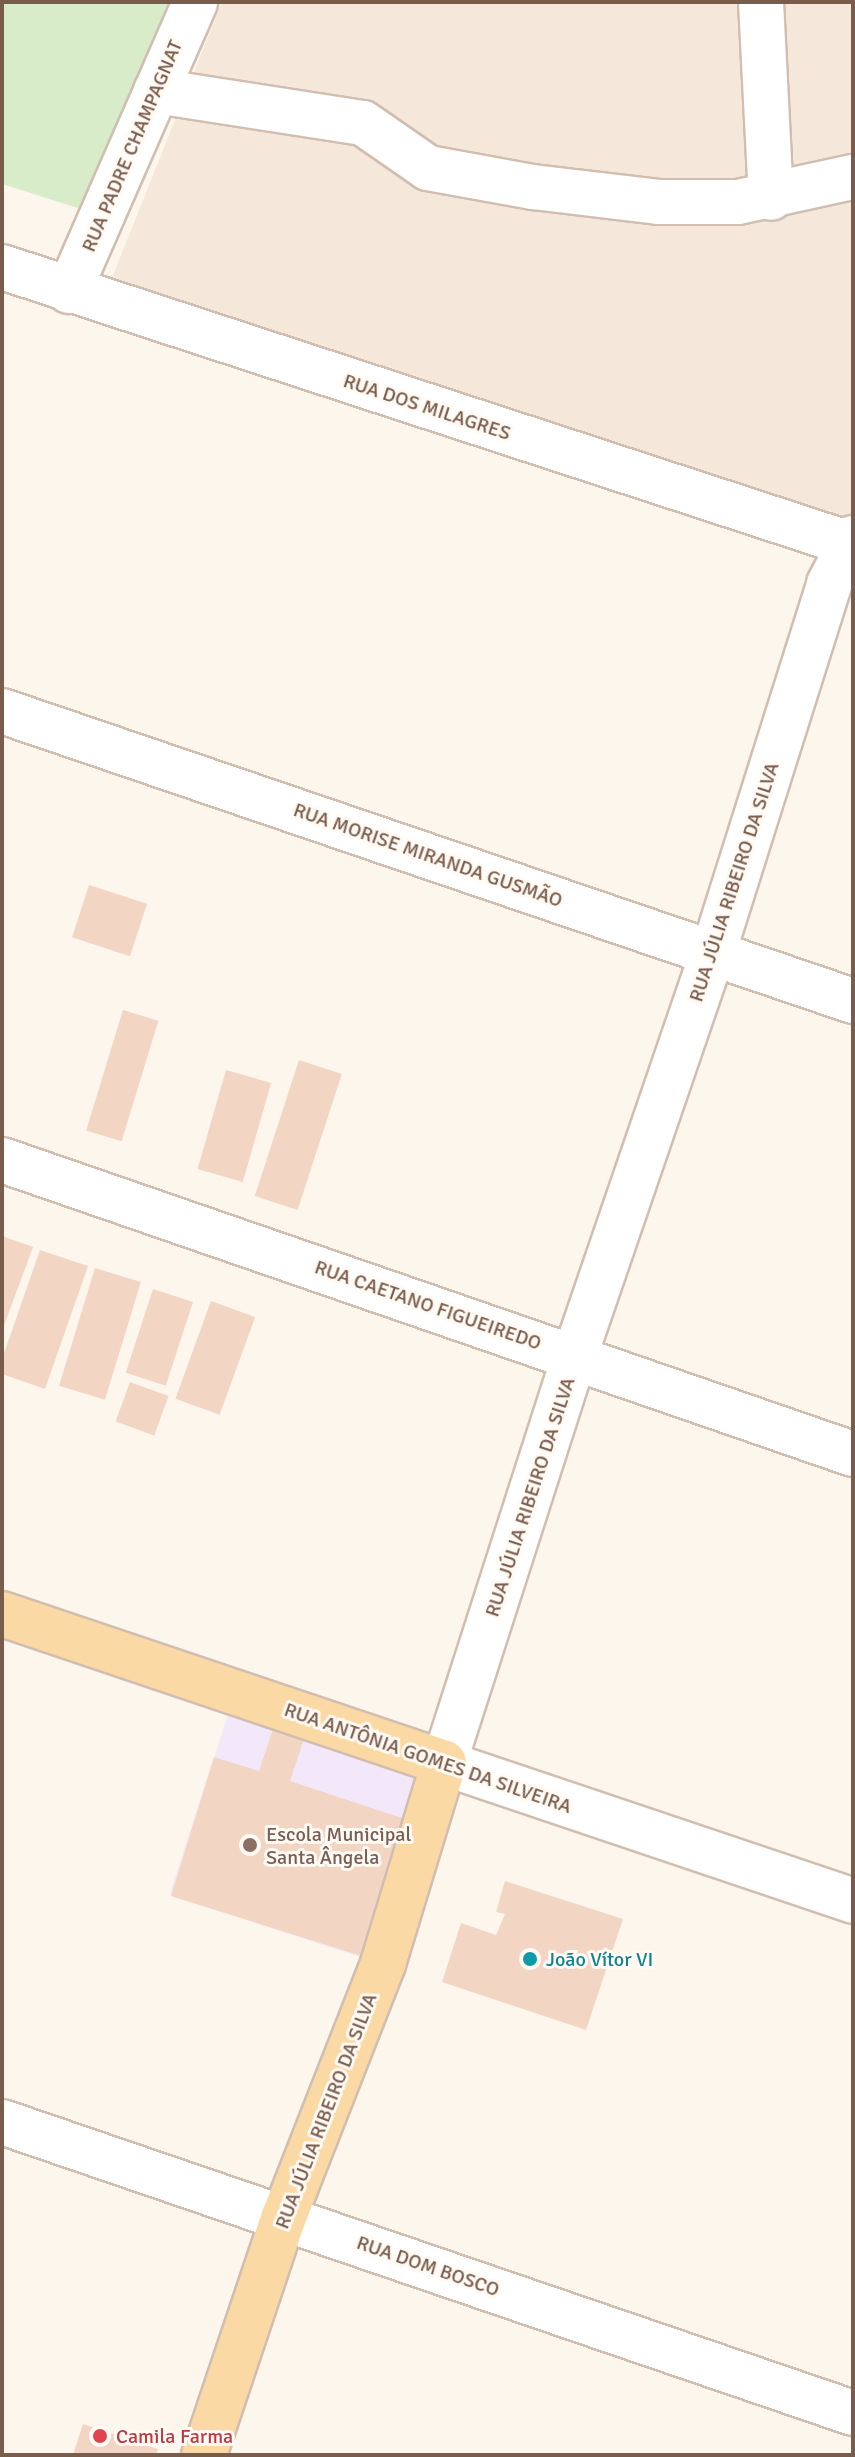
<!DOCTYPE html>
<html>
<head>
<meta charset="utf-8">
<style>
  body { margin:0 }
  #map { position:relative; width:855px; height:2457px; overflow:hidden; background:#fdf6ec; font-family:Signika,sans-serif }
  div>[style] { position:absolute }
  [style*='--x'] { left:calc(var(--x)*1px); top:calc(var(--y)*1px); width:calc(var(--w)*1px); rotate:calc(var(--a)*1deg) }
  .residential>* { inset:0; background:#f5e8da }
  .education>* { inset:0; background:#f3e8fa; transform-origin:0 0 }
  .green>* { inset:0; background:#d8ecc9 }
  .building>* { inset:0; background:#f3d5c3; transform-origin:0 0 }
  .roads { filter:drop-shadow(2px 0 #d1beb0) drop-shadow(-2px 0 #d1beb0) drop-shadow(0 2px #d1beb0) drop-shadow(0 -2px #d1beb0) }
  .street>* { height:44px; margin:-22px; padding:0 22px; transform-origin:22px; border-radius:22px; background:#fff }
  .secondary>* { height:44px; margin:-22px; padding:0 22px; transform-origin:22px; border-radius:22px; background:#fff }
  .primary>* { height:44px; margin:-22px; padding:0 22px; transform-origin:22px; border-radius:22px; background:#fbd9a5 }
  .dots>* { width:22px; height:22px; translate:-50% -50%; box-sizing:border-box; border:4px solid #fffaf3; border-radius:50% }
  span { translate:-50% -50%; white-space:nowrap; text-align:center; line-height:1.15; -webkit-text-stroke:6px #fffaf3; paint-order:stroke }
  .street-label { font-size:20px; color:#7a5c4d }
  .education-label { font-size:20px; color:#785e54 }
  .left { translate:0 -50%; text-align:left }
  .culture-label { font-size:20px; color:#0d838f }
  .health-label { font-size:20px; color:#be3a42 }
  .frame { position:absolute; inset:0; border:4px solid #7a5c4d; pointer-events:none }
</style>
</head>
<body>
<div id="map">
  <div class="residential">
    <i style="clip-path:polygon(222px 2px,853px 2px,853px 553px,102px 303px)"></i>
  </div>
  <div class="education">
    <i style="left:233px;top:1699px;width:226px;height:206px;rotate:18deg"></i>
  </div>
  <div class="green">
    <i style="clip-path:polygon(2px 2px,181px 2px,103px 216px,2px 184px)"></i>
  </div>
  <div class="building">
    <i style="left:89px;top:885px;width:61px;height:55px;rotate:18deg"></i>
    <i style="left:123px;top:1010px;width:37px;height:126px;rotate:17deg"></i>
    <i style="left:299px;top:1060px;width:45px;height:143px;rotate:18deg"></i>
    <i style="left:226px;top:1070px;width:47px;height:103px;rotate:16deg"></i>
    <i style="clip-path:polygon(2px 1236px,33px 1247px,2px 1331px)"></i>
    <i style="clip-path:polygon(40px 1250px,88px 1266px,45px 1389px,2px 1374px,2px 1359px)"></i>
    <i style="left:95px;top:1268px;width:48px;height:123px;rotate:17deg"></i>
    <i style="left:153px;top:1289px;width:42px;height:88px;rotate:18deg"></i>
    <i style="left:211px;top:1301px;width:47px;height:104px;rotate:20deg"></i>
    <i style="left:130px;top:1382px;width:41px;height:42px;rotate:20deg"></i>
    <i style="clip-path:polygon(275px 1723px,306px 1733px,290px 1781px,417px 1823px,371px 1959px,171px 1896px,214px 1757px,259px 1771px)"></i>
    <i style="clip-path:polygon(505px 1881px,623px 1919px,586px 2030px,442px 1982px,461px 1923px,496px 1935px,505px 1914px,496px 1912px)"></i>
    <i style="clip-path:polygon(83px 2424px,158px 2449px,156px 2455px,73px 2455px)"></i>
  </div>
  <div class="roads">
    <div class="street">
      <i style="--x:761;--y:2;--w:196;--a:87.1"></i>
      <i style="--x:156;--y:91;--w:209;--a:8.8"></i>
      <i style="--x:363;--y:123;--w:79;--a:34.7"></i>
      <i style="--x:428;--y:168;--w:107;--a:10.3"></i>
      <i style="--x:533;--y:187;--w:126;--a:6.8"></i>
      <i style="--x:658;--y:202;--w:80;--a:0"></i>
      <i style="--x:738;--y:202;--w:118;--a:-12.3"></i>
      <i style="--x:2;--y:267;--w:895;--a:18.09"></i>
      <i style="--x:69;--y:291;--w:315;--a:-66.4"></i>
      <i style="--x:2;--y:1160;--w:900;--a:19.06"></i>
      <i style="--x:444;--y:1763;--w:429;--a:-72.2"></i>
      <i style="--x:575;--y:1355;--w:425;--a:-71.1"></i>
      <i style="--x:713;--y:953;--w:387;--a:-72.5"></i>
      <i style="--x:829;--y:584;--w:52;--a:-62.4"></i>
      <i style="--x:2;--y:2122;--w:899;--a:18.88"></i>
    </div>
    <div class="secondary">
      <i style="--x:2;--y:711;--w:899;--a:18.82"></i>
      <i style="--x:444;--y:1763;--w:432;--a:18.6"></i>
    </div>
    <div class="primary">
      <i style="--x:2;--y:1614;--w:466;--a:18.6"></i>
      <i style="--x:444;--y:1763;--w:210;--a:106.9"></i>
      <i style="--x:383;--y:1964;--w:271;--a:111.4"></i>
      <i style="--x:284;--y:2216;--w:252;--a:108.5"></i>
    </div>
  </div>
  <div class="dots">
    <i style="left:250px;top:1845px;background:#8d6e63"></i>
    <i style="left:530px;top:1959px;background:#0f9aa8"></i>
    <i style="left:100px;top:2436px;background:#e0444e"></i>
  </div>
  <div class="street-label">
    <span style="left:132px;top:146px;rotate:-67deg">RUA PADRE CHAMPAGNAT</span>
    <span style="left:427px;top:407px;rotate:18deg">RUA DOS MILAGRES</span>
    <span style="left:428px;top:855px;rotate:19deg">RUA MORISE MIRANDA GUSMÃO</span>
    <span style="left:734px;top:882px;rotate:-72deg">RUA JÚLIA RIBEIRO DA SILVA</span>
    <span style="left:428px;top:1305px;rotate:19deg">RUA CAETANO FIGUEIREDO</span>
    <span style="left:530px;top:1497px;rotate:-72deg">RUA JÚLIA RIBEIRO DA SILVA</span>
    <span style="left:428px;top:1758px;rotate:19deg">RUA ANTÔNIA GOMES DA SILVEIRA</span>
    <span style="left:326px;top:2111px;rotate:-69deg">RUA JÚLIA RIBEIRO DA SILVA</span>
    <span style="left:428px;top:2266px;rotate:19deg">RUA DOM BOSCO</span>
  </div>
  <div class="education-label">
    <span class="left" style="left:266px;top:1846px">Escola Municipal<br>Santa Ângela</span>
  </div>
  <div class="culture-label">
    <span class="left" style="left:546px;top:1959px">João Vítor VI</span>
  </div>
  <div class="health-label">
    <span class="left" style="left:116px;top:2436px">Camila Farma</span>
  </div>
  <div class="frame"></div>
</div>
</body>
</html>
